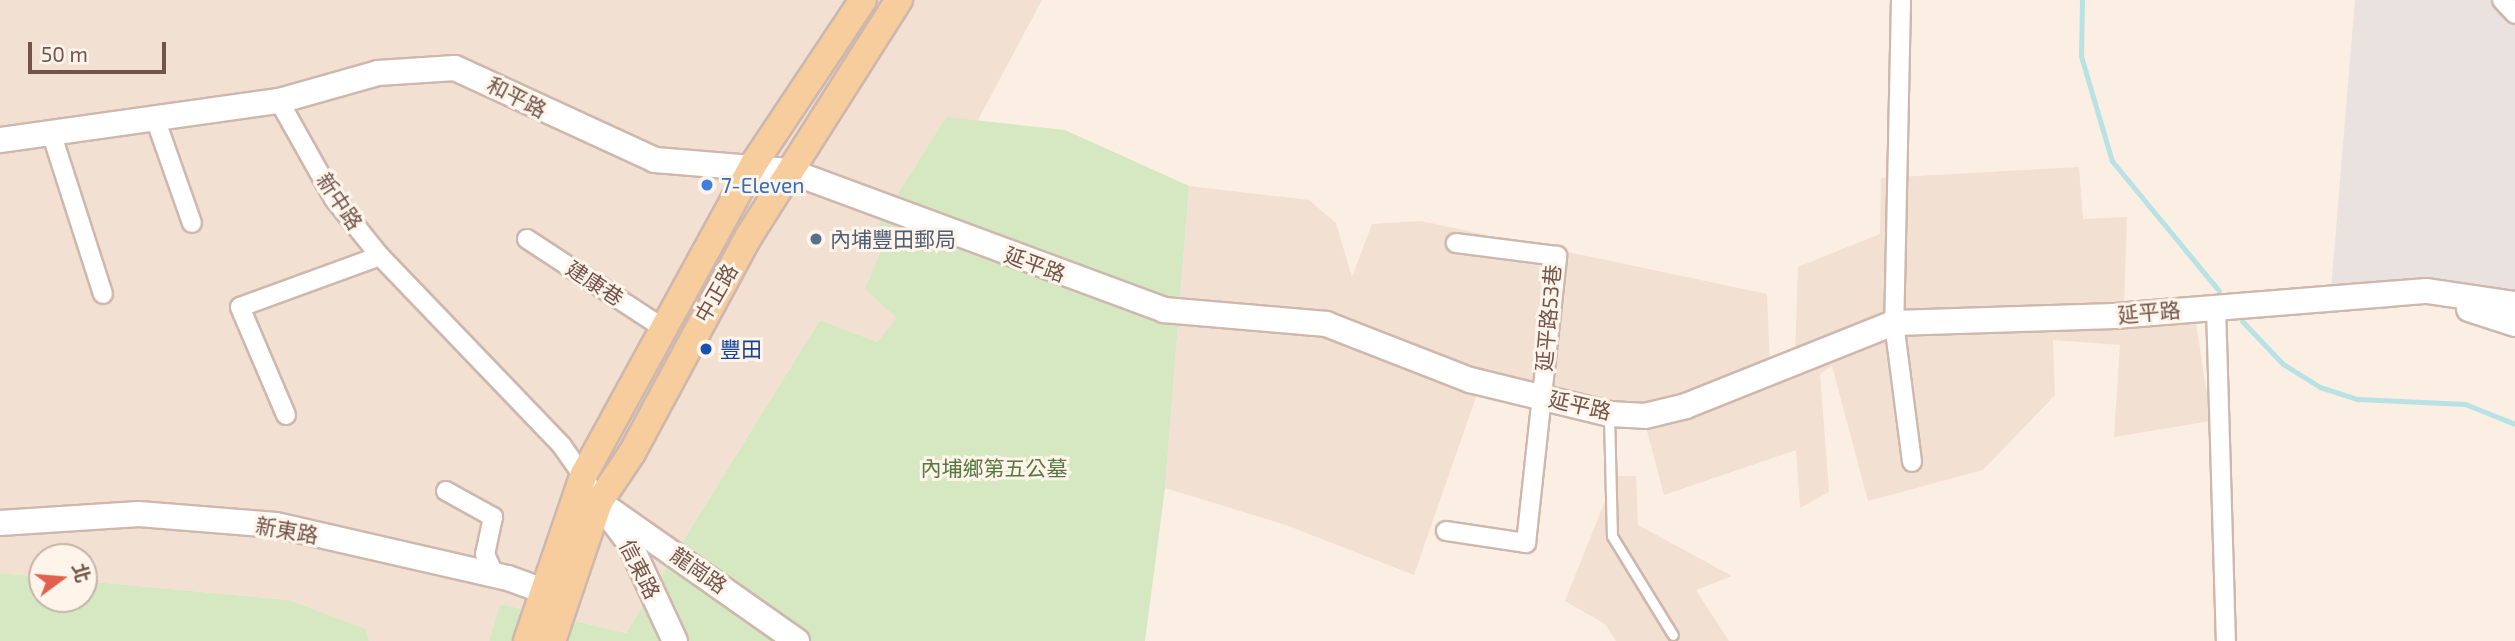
<!DOCTYPE html>
<html>
<head>
<meta charset="utf-8">
<style>
  body { margin:0 }
  #map { position:relative; width:2515px; height:641px; overflow:hidden; background:#fbefe3; font-family:"Exo 2","Noto Sans TC",sans-serif }
  div>[style] { position:absolute }
  [style*='--x'] { left:calc(var(--x)*1px); top:calc(var(--y)*1px); width:calc(var(--w)*1px); rotate:calc(var(--a)*1deg) }
  .residential>* { inset:0; background:#f2e0d2 }
  .industrial>* { inset:0; background:#eae2de }
  .green>* { inset:0; background:#d5e8c2 }
  .stream>* { height:5px; margin:-2.5px; padding:0 2.5px; transform-origin:2.5px; border-radius:2.5px; background:#b8e2e4 }
  .roads { filter:drop-shadow(2px 0 #ceb8ad) drop-shadow(-2px 0 #ceb8ad) drop-shadow(0 2px #ceb8ad) drop-shadow(0 -2px #ceb8ad) }
  .lane>* { height:9px; margin:-4.5px; padding:0 4.5px; transform-origin:4.5px; border-radius:4.5px; background:#fff }
  .street>* { height:18px; margin:-9px; padding:0 9px; transform-origin:9px; border-radius:9px; background:#fff }
  .secondary>* { height:24px; margin:-12px; padding:0 12px; transform-origin:12px; border-radius:12px; background:#fff }
  .primary>* { height:26px; margin:-13px; padding:0 13px; transform-origin:13px; border-radius:13px; background:#f7cd9e }
  .dots>* { width:19px; height:19px; translate:-50% -50%; box-sizing:border-box; border:4px solid #fef4e9; border-radius:50% }
  span { translate:-50% -50%; white-space:nowrap; text-align:center; line-height:1.15; -webkit-text-stroke:6px #fef4e9; paint-order:stroke }
  .street-label { font-size:21px; color:#72544a }
  .shop-label { font-size:21px; color:#366cbe }
  .left { translate:0 -50%; text-align:left }
  .service-label { font-size:21px; color:#4e5e75 }
  .transit-label { font-size:21px; color:#164399 }
  .park-label { font-size:21px; color:#577842 }
  .north { position:absolute; left:28px; top:543px; width:70px; height:70px; box-sizing:border-box; background:#fef4e9; border:2px solid #c6b4a9; border-radius:50%; rotate:74deg; font-size:19px; font-weight:700; line-height:28px; text-align:center; color:#72544a }
  .north::after { content:''; display:block; margin:auto; width:24px; height:32px; background:#e15f4c; clip-path:polygon(50% 0,100% 100%,50% 72%,0 100%) }
  .scale { position:absolute; left:28px; top:42px; width:138px; height:32px; box-sizing:border-box; border:4px solid #72544a; border-top:0; padding-left:9px; font-size:21px; line-height:24px; white-space:nowrap; color:#72544a; -webkit-text-stroke:5px #fef4e9; paint-order:stroke }
</style>
</head>
<body>
<div id="map">
  <div class="residential">
    <i style="clip-path:polygon(0 0,1042px 0,977px 122px,946px 117px,879px 226px,891px 228px,898px 318px,877px 342px,820px 320px,626px 633px,500px 604px,489px 641px,369px 641px,366px 629px,289px 600px,84px 581px,84px 557px,42px 557px,42px 577px,0 573px)"></i>
    <i style="clip-path:polygon(2079px 167px,2083px 219px,2127px 217px,2124px 308px,2194px 309px,2211px 421px,2114px 437px,2120px 345px,2053px 340px,2055px 395px,1983px 470px,1868px 501px,1832px 366px,1820px 374px,1829px 492px,1800px 508px,1796px 450px,1664px 495px,1642px 412px,1483px 377px,1414px 575px,1286px 525px,1165px 488px,1189px 186px,1309px 200px,1336px 223px,1352px 277px,1372px 224px,1421px 221px,1767px 294px,1770px 367px,1795px 357px,1798px 267px,1880px 234px,1881px 178px)"></i>
    <i style="clip-path:polygon(1615px 476px,1636px 476px,1638px 525px,1732px 576px,1696px 590px,1729px 641px,1616px 641px,1605px 624px,1565px 601px)"></i>
  </div>
  <div class="industrial">
    <i style="clip-path:polygon(2355px 0,2515px 0,2515px 300px,2426px 278px,2331px 290px)"></i>
  </div>
  <div class="green">
    <i style="clip-path:polygon(946px 117px,1065px 130px,1189px 186px,1165px 488px,1145px 641px,489px 641px,500px 604px,626px 633px,820px 320px,877px 342px,897px 318px,865px 289px,891px 228px,878px 226px)"></i>
    <i style="clip-path:polygon(0 573px,42px 577px,42px 599px,84px 599px,84px 581px,289px 600px,366px 629px,369px 641px,0 641px)"></i>
  </div>
  <div class="stream">
    <i style="--x:2082;--y:0;--w:56;--a:91"></i>
    <i style="--x:2081;--y:56;--w:109;--a:73.6"></i>
    <i style="--x:2112;--y:161;--w:168;--a:50.5"></i>
    <i style="--x:2242;--y:321;--w:59;--a:46.4"></i>
    <i style="--x:2283;--y:364;--w:44;--a:31.9"></i>
    <i style="--x:2320;--y:387;--w:40;--a:18"></i>
    <i style="--x:2358;--y:399;--w:107;--a:2.7"></i>
    <i style="--x:2465;--y:404;--w:54;--a:21.8"></i>
  </div>
  <div class="roads">
    <div class="lane">
      <i style="--x:1609;--y:415;--w:121;--a:88.6"></i>
      <i style="--x:1612;--y:536;--w:116;--a:58.4"></i>
    </div>
    <div class="street">
      <i style="--x:1901;--y:0;--w:323;--a:91.2"></i>
      <i style="--x:1894;--y:323;--w:140;--a:82.6"></i>
      <i style="--x:2502;--y:0;--w:19;--a:47"></i>
      <i style="--x:279;--y:101;--w:112;--a:60.7"></i>
      <i style="--x:334;--y:199;--w:73;--a:51.1"></i>
      <i style="--x:380;--y:256;--w:263;--a:46.2"></i>
      <i style="--x:562;--y:446;--w:45;--a:54.9"></i>
      <i style="--x:156;--y:121;--w:108;--a:70.6"></i>
      <i style="--x:51;--y:132;--w:170;--a:72.2"></i>
      <i style="--x:527;--y:239;--w:163;--a:33.2"></i>
      <i style="--x:2216;--y:307;--w:334;--a:88.3"></i>
      <i style="--x:286;--y:415;--w:117;--a:-113.1"></i>
      <i style="--x:240;--y:307;--w:149;--a:-20"></i>
      <i style="--x:446;--y:491;--w:54;--a:29"></i>
      <i style="--x:493;--y:517;--w:38;--a:102"></i>
      <i style="--x:485;--y:554;--w:24;--a:66"></i>
      <i style="--x:1446;--y:531;--w:81;--a:8.5"></i>
      <i style="--x:1526;--y:543;--w:289;--a:-83.8"></i>
      <i style="--x:1557;--y:256;--w:102;--a:-172.7"></i>
    </div>
    <div class="secondary">
      <i style="--x:0;--y:140;--w:282;--a:-8"></i>
      <i style="--x:279;--y:101;--w:103;--a:-15.8"></i>
      <i style="--x:378;--y:73;--w:77;--a:-3.7"></i>
      <i style="--x:455;--y:68;--w:220;--a:24.7"></i>
      <i style="--x:655;--y:160;--w:134;--a:4.7"></i>
      <i style="--x:789;--y:171;--w:400;--a:20.3"></i>
      <i style="--x:1164;--y:310;--w:163;--a:4.9"></i>
      <i style="--x:1326;--y:324;--w:155;--a:21.3"></i>
      <i style="--x:1470;--y:380;--w:143;--a:13.7"></i>
      <i style="--x:1609;--y:414;--w:36;--a:3"></i>
      <i style="--x:1645;--y:416;--w:42;--a:-13.7"></i>
      <i style="--x:1686;--y:406;--w:224;--a:-21.8"></i>
      <i style="--x:1894;--y:323;--w:221;--a:-1.8"></i>
      <i style="--x:2115;--y:316;--w:313;--a:-4.6"></i>
      <i style="--x:2427;--y:291;--w:89;--a:8.4"></i>
      <i style="--x:2469;--y:309;--w:48;--a:18.1"></i>
      <i style="--x:599;--y:502;--w:242;--a:35.1"></i>
      <i style="--x:610;--y:517;--w:31;--a:53"></i>
      <i style="--x:629;--y:542;--w:109;--a:65.1"></i>
      <i style="--x:0;--y:523;--w:139;--a:-3.7"></i>
      <i style="--x:139;--y:514;--w:137;--a:4.6"></i>
      <i style="--x:276;--y:525;--w:238;--a:12.9"></i>
      <i style="--x:508;--y:578;--w:59;--a:20"></i>
    </div>
    <div class="primary">
      <i style="--x:527;--y:641;--w:176;--a:-71.2"></i>
      <i style="--x:584;--y:474;--w:352;--a:-61.3"></i>
      <i style="--x:753;--y:165;--w:198;--a:-56.3"></i>
      <i style="--x:552;--y:641;--w:147;--a:-71.3"></i>
      <i style="--x:599;--y:502;--w:59;--a:-56"></i>
      <i style="--x:632;--y:453;--w:247;--a:-61.7"></i>
      <i style="--x:749;--y:236;--w:280;--a:-57.6"></i>
    </div>
  </div>
  <div class="dots">
    <i style="left:707px;top:185px;background:#3f7fe0"></i>
    <i style="left:816px;top:239px;background:#5c6f8a"></i>
    <i style="left:706px;top:349px;background:#1a4fb4"></i>
  </div>
  <div class="street-label">
    <span style="left:517px;top:97px;rotate:27deg">和平路</span>
    <span style="left:340px;top:201px;rotate:56deg">新中路</span>
    <span style="left:1035px;top:264px;rotate:20deg">延平路</span>
    <span style="left:595px;top:283px;rotate:33deg">建康巷</span>
    <span style="left:716px;top:293px;rotate:-60deg">中正路</span>
    <span style="left:2149px;top:312px;rotate:-5deg">延平路</span>
    <span style="left:1548px;top:318px;rotate:-85deg">延平路53巷</span>
    <span style="left:1580px;top:405px;rotate:13deg">延平路</span>
    <span style="left:287px;top:530px;rotate:10deg">新東路</span>
    <span style="left:640px;top:569px;rotate:63deg">信東路</span>
    <span style="left:699px;top:570px;rotate:35deg">龍崗路</span>
  </div>
  <div class="shop-label">
    <span class="left" style="left:721px;top:185px">7-Eleven</span>
  </div>
  <div class="service-label">
    <span class="left" style="left:830px;top:239px">內埔豐田郵局</span>
  </div>
  <div class="transit-label">
    <span class="left" style="left:720px;top:349px">豐田</span>
  </div>
  <div class="park-label">
    <span style="left:994px;top:468px">內埔鄉第五公墓</span>
  </div>
  <div class="north">北</div>
  <div class="scale">50 m</div>
</div>
</body>
</html>
